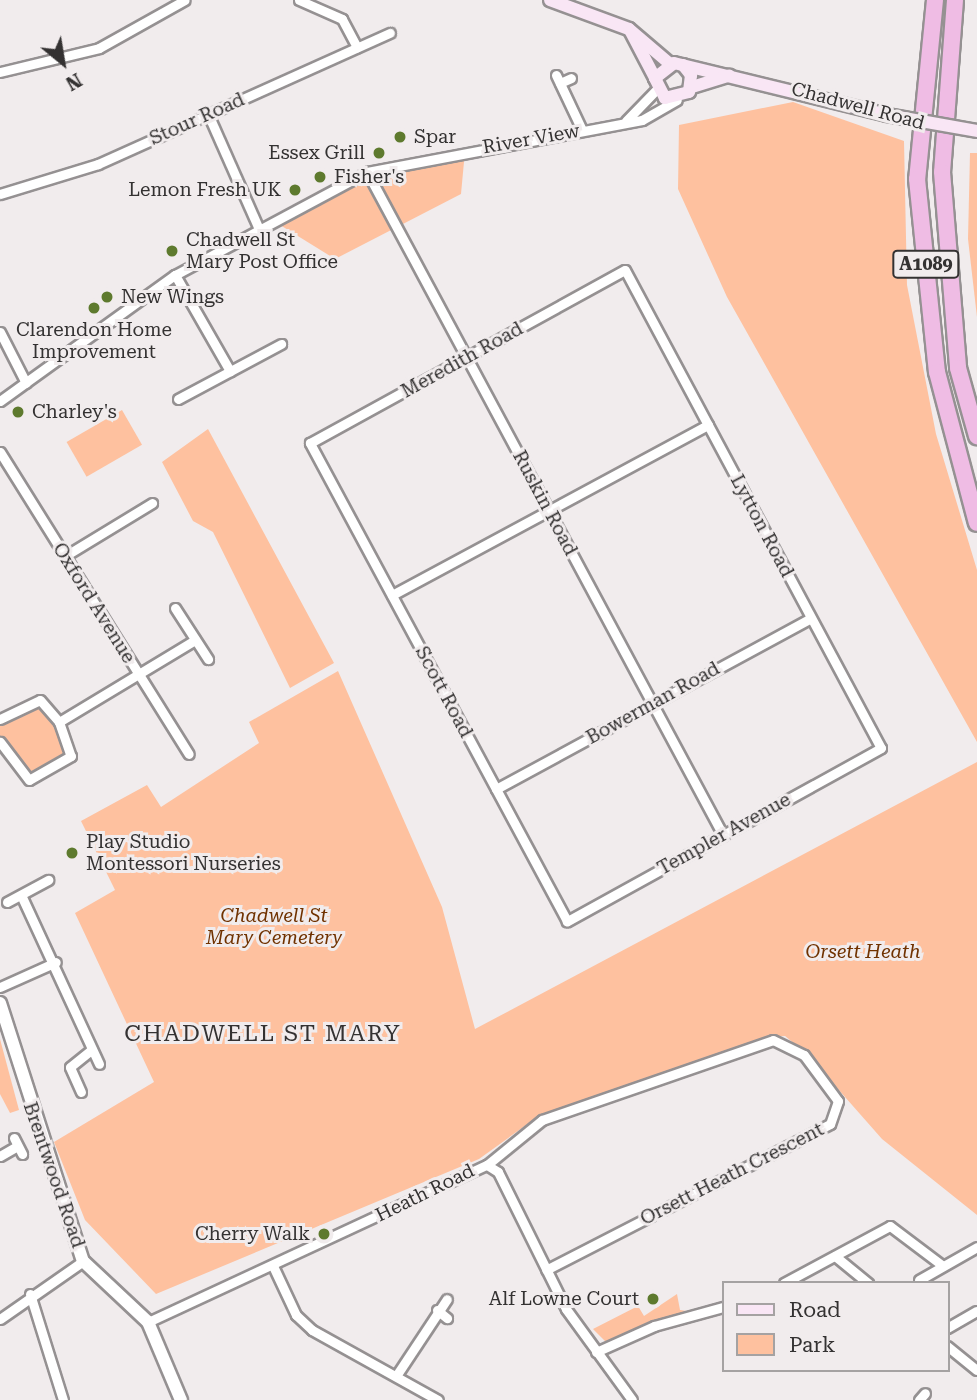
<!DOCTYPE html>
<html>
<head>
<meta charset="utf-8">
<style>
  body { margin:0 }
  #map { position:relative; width:977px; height:1400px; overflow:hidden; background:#f1eced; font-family:"Roboto Serif",serif }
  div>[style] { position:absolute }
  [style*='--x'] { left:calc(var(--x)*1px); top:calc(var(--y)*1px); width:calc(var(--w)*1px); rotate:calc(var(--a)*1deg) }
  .green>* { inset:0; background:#fec19f; transform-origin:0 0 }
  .roads { filter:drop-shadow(2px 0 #959192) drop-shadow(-2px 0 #959192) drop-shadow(0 2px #959192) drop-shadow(0 -2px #959192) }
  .minor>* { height:9px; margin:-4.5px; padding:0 4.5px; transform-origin:4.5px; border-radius:4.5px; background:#fff }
  .tertiary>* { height:12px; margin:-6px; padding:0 6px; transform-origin:6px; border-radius:6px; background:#fff }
  .secondary>* { height:12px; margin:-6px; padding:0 6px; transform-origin:6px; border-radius:6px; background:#f9e6f5 }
  .trunk>* { height:16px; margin:-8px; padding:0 8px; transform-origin:8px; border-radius:8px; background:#efbce4 }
  .bridges { filter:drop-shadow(2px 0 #959192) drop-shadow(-2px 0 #959192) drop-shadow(0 2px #959192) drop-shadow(0 -2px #959192) }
  .secondary-bridge>* { height:12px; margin:-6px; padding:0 6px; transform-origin:6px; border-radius:6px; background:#f9e6f5 }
  .dots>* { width:19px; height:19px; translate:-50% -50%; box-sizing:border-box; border:4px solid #f1eced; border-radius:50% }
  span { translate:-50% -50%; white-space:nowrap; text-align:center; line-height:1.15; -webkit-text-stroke:6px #f1eced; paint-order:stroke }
  .shield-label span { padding:2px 5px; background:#f1eced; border:2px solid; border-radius:5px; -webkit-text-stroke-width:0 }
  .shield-label { font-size:18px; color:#343232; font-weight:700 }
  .street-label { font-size:19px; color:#343232 }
  .poi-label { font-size:19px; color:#343232 }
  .left { translate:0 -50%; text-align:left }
  .right { translate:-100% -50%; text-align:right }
  .park-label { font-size:19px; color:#703200; font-style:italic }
  .quarter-label { font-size:23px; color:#343232; letter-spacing:2px }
  .legend { position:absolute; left:722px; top:1281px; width:228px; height:91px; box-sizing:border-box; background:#f1eced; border:2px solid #a5a2a2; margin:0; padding:9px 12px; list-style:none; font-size:21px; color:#343232 }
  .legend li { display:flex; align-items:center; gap:14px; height:35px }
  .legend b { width:35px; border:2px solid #a5a2a2 }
  .north { position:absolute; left:28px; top:28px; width:70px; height:70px; -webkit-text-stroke:5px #f1eced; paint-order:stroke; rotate:150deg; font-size:19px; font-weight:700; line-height:28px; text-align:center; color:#343232 }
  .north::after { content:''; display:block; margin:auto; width:24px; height:32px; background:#343232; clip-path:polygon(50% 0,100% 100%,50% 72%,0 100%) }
</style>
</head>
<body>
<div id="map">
  <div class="green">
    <i style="clip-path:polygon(793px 102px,904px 141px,907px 285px,936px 434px,977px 570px,977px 742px,727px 297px,678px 189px,679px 125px)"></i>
    <i style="clip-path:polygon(465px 151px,461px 194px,335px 259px,272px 220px,367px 172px)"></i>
    <i style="clip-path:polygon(970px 153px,977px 153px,977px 317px,968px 239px)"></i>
    <i style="left:122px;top:410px;width:40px;height:64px;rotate:60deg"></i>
    <i style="clip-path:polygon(208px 429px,334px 663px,290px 688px,213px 532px,193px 521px,162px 462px)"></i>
    <i style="clip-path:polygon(338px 671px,442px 907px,475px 1029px,977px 762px,977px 1215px,882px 1139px,808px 1055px,785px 1036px,771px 1037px,540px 1115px,479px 1159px,156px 1294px,85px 1220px,54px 1142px,154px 1082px,75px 913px,115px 890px,81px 821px,147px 785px,161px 807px,259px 743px,249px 722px)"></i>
    <i style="clip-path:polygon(40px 700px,72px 746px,65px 763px,29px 780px,0 742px,0 719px)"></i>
    <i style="clip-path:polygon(0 1039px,19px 1110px,10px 1113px,0 1094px)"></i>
    <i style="clip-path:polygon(677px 1294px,680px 1310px,687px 1311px,606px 1342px,593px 1329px,638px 1306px,644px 1316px)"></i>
  </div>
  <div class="roads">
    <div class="minor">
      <i style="--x:299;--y:0;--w:47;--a:23.8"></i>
      <i style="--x:342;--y:19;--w:32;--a:62"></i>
      <i style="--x:0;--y:72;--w:102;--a:-13.6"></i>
      <i style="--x:99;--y:48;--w:98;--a:-29.2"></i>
      <i style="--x:556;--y:75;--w:61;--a:64.7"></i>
      <i style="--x:560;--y:83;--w:12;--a:-24"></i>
      <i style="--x:208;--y:114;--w:124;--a:66.1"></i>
      <i style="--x:626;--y:121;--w:45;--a:-45.9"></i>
      <i style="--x:367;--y:172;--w:753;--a:61.77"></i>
      <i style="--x:0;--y:194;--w:102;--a:-17"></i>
      <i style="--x:98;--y:164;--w:320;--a:-24.2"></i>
      <i style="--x:625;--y:270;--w:542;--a:61.83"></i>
      <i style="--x:881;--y:748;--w:359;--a:151.1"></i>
      <i style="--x:567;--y:921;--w:543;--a:-118.27"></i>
      <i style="--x:310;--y:443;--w:359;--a:-28.8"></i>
      <i style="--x:175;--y:275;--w:111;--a:60.2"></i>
      <i style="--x:0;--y:332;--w:57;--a:63"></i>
      <i style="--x:178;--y:399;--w:117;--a:-28.1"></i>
      <i style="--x:0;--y:401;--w:216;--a:-35.8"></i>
      <i style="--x:175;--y:275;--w:218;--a:-28.2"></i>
      <i style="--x:367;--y:172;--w:280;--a:-10.7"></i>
      <i style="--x:642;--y:120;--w:40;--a:-29.7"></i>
      <i style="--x:0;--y:452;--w:356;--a:58"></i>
      <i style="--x:65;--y:556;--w:102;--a:-31.3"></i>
      <i style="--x:392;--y:595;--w:359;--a:-28.3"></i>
      <i style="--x:175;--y:608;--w:61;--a:57.1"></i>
      <i style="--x:0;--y:719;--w:44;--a:-25.4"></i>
      <i style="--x:40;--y:700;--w:29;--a:49"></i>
      <i style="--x:59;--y:722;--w:36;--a:71"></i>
      <i style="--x:71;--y:756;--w:48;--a:150.3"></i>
      <i style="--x:29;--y:780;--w:48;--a:-127.3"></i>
      <i style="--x:59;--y:722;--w:159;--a:-31.1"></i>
      <i style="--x:496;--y:789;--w:358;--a:-28.5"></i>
      <i style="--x:21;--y:895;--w:186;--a:65.2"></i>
      <i style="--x:7;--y:902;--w:47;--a:-28.2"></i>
      <i style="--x:0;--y:987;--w:61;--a:-24.1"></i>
      <i style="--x:81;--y:1092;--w:27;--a:-114"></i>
      <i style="--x:70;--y:1067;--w:28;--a:-39"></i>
      <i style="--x:14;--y:1138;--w:18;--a:63"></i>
      <i style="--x:0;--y:1156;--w:20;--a:-30"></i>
      <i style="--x:487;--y:1165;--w:71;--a:-39.3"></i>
      <i style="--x:542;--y:1120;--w:244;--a:-19.1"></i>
      <i style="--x:773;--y:1040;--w:34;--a:26"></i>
      <i style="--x:804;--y:1055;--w:57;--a:53.5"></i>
      <i style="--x:838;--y:1101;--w:24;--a:109"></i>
      <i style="--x:830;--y:1124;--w:319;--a:152.8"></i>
      <i style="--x:835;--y:1256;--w:43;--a:39.3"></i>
      <i style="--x:273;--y:1266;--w:54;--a:64.9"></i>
      <i style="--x:296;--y:1315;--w:22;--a:43"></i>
      <i style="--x:312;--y:1330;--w:144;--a:29.1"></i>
      <i style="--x:919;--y:1280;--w:67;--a:-29.6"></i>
      <i style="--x:784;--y:1283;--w:120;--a:-28.3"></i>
      <i style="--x:890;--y:1226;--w:66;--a:37"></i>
      <i style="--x:30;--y:1294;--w:111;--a:72.7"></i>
      <i style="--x:437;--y:1310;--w:13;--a:39"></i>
      <i style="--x:0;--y:1319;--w:101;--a:-34.9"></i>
      <i style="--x:148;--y:1322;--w:374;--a:-24.9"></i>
      <i style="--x:487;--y:1165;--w:13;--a:32"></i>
      <i style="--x:498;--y:1172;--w:153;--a:63.6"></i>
      <i style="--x:566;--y:1309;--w:112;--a:54"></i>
      <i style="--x:947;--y:1328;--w:34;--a:-30"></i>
      <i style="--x:947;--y:1346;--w:38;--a:39"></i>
      <i style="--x:596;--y:1352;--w:64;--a:-24.1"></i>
      <i style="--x:654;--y:1326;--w:72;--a:-15.4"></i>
      <i style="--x:396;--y:1376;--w:92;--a:-56.5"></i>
      <i style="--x:919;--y:1400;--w:9;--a:-49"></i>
    </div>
    <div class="tertiary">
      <i style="--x:0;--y:1003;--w:271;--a:72.2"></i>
      <i style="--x:83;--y:1261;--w:89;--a:43.2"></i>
      <i style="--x:148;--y:1322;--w:85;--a:67.1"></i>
    </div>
    <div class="secondary">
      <i style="--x:550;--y:0;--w:84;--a:20.2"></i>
      <i style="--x:629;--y:29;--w:52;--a:40.4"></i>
      <i style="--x:631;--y:32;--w:52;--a:62.4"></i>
      <i style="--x:683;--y:65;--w:13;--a:51"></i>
      <i style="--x:691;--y:75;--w:17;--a:97"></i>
      <i style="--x:689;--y:92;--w:25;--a:166"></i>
      <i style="--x:665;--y:98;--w:22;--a:-117"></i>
      <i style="--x:655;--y:78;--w:24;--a:-38"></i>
      <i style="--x:674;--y:63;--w:219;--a:13.7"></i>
      <i style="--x:692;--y:87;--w:39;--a:-17"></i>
    </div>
    <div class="trunk">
      <i style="--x:935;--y:0;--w:180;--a:95.7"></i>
      <i style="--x:917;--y:179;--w:194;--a:84.1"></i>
      <i style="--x:937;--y:372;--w:156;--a:75.2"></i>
      <i style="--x:955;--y:0;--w:172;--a:94.3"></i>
      <i style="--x:942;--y:172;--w:197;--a:85.3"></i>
      <i style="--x:958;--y:368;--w:71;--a:74.4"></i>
    </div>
  </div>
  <div class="bridges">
    <div class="secondary-bridge">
      <i style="--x:887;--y:115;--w:91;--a:10.1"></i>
    </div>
  </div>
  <div class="dots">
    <i style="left:400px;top:137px;background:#5e7a2e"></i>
    <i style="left:379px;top:153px;background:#5e7a2e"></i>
    <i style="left:320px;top:177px;background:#5e7a2e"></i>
    <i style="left:295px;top:190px;background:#5e7a2e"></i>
    <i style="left:172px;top:251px;background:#5e7a2e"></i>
    <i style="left:107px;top:297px;background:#5e7a2e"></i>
    <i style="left:94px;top:308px;background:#5e7a2e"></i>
    <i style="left:18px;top:412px;background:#5e7a2e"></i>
    <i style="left:72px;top:853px;background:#5e7a2e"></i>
    <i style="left:324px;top:1234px;background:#5e7a2e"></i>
    <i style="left:653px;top:1299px;background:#5e7a2e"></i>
  </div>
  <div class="shield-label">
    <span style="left:926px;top:264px">A1089</span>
  </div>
  <div class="street-label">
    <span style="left:858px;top:106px;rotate:15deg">Chadwell Road</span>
    <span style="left:197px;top:119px;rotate:-24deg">Stour Road</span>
    <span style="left:531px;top:139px;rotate:-10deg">River View</span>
    <span style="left:462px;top:360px;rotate:-29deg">Meredith Road</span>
    <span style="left:545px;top:503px;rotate:62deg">Ruskin Road</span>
    <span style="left:762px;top:526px;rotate:62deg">Lytton Road</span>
    <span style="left:94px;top:603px;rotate:58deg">Oxford Avenue</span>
    <span style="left:444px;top:692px;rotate:62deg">Scott Road</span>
    <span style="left:653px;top:703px;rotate:-29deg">Bowerman Road</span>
    <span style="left:724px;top:834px;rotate:-29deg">Templer Avenue</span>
    <span style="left:732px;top:1174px;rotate:-27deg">Orsett Heath Crescent</span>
    <span style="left:54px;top:1175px;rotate:71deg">Brentwood Road</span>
    <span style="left:425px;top:1193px;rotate:-26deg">Heath Road</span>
  </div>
  <div class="poi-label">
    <span class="left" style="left:414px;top:137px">Spar</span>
    <span class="right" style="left:365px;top:153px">Essex Grill</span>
    <span class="left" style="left:334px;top:177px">Fisher's</span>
    <span class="right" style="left:281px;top:190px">Lemon Fresh UK</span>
    <span class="left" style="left:186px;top:251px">Chadwell St<br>Mary Post Office</span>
    <span class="left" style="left:121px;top:297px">New Wings</span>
    <span style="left:94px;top:341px">Clarendon Home<br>Improvement</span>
    <span class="left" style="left:32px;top:412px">Charley's</span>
    <span class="left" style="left:86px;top:853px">Play Studio<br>Montessori Nurseries</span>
    <span class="right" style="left:310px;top:1234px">Cherry Walk</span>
    <span class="right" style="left:639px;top:1299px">Alf Lowne Court</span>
  </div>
  <div class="park-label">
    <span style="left:274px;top:927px">Chadwell St<br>Mary Cemetery</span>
    <span style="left:863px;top:952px">Orsett Heath</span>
  </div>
  <div class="quarter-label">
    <span style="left:263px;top:1034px">CHADWELL ST MARY</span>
  </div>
  <ul class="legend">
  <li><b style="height:9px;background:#f9e6f5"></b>Road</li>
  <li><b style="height:19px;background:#fec19f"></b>Park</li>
  </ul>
  <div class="north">N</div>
</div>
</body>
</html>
